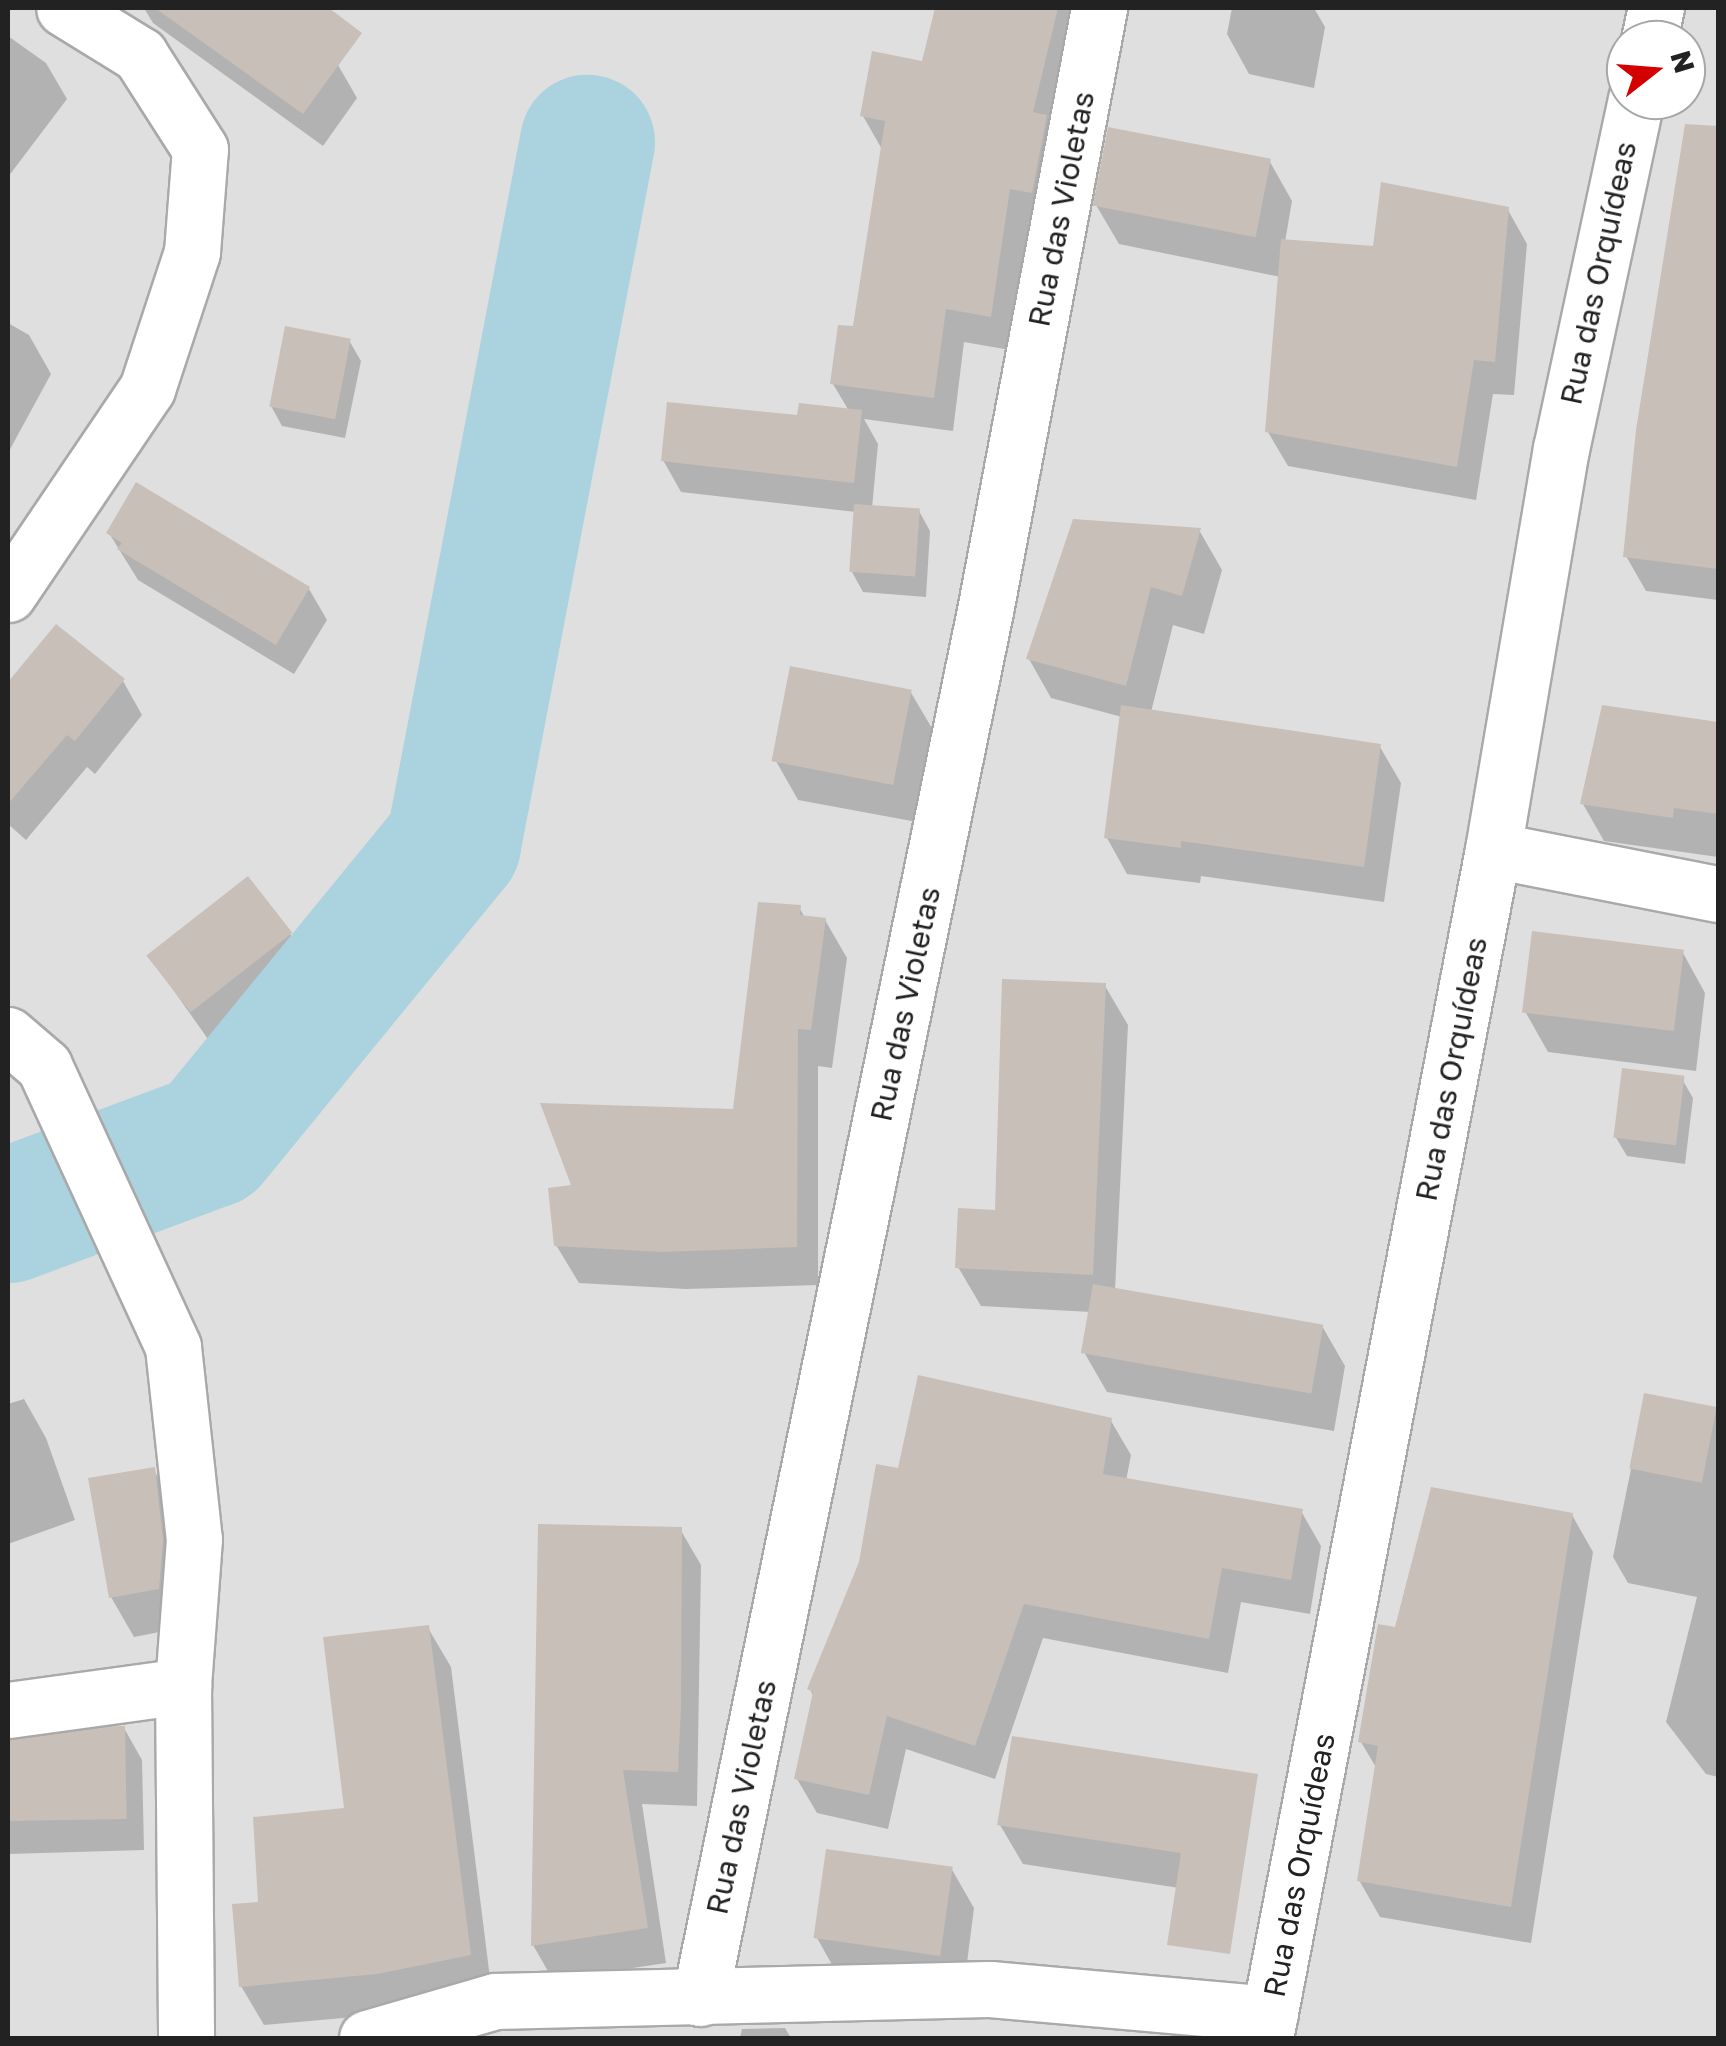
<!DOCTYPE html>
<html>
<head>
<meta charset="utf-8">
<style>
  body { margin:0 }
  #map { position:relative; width:1726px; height:2046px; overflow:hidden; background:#f2efe9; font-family:"Golos Text",sans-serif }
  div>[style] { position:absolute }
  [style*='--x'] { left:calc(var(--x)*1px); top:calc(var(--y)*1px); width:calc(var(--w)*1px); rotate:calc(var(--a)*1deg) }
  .residential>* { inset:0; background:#e0dfdf }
  .shadow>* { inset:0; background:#0003 }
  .river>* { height:135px; margin:-67.5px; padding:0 67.5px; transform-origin:67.5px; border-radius:67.5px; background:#aad3df }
  .building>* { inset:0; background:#c7bfb8; transform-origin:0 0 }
  .roads { filter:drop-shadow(2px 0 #a9a9a9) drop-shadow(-2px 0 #a9a9a9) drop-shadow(0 2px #a9a9a9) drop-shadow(0 -2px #a9a9a9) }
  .minor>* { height:55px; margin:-27.5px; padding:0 27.5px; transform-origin:27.5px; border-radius:27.5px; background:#fff }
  span { translate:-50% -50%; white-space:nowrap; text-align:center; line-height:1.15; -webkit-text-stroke:9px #fff; paint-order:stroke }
  .street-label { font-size:30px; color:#222 }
  .frame { position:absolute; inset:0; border:10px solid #222; pointer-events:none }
  .north { position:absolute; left:1606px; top:20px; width:100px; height:100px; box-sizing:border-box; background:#fff; border:2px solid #a7a7a7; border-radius:50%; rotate:73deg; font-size:28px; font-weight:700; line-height:40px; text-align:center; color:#222 }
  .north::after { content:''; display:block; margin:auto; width:35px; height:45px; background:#d40000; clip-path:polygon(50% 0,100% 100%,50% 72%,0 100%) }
</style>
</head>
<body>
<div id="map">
  <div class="residential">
    <i style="clip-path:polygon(evenodd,8px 8px,1718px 8px,1718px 2038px,8px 2038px,8px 8px,1626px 40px,1686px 40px,1686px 100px,1626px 100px,1626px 40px)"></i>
  </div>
  <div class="shadow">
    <i style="clip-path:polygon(144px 8px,263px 8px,338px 65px,357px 98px,323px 146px,153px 23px)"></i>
    <i style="clip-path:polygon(937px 8px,1084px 8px,1051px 226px,1029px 222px,1010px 350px,964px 342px,953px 431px,864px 419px,878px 444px,872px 508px,919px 511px,930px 531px,926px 597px,863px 592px,852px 572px,856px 512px,681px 492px,663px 460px,800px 418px,849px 411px,833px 384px,855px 329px,883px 151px,863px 116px,923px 64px)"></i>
    <i style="clip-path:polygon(1232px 8px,1314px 8px,1325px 27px,1314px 88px,1249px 74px,1227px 34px)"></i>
    <i style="clip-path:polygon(8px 36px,46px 63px,67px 99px,8px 177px)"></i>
    <i style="clip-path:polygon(1270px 162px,1292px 201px,1285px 242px,1376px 249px,1508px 210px,1527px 244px,1514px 395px,1493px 394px,1476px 500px,1288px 466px,1268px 432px,1281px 277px,1119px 244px,1096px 205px)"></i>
    <i style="clip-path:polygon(1675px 197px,1718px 204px,1718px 600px,1646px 591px,1626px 556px)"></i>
    <i style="clip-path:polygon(8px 323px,29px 335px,51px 374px,8px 453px)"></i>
    <i style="clip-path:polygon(350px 342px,361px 361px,345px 438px,282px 426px,271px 406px)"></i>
    <i style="clip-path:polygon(1199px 530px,1222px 570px,1204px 634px,1173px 625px,1151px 712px,1380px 747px,1401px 783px,1384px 902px,1201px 876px,1200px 883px,1127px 874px,1107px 838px,1122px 717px,1051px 698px,1029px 659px)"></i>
    <i style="clip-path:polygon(109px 533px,309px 589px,327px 620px,294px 674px,138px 580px)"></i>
    <i style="clip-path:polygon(123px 681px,142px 715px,95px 774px,87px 767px,26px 840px,8px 824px,8px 711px,17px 700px)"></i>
    <i style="clip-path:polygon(910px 691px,933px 730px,917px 822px,798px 800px,776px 761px)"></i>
    <i style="clip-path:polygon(1604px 708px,1718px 724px,1718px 857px,1604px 841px,1583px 804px)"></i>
    <i style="clip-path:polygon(799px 907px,805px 918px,825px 920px,847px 958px,832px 1068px,818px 1066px,818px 1285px,686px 1289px,579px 1283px,556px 1245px,575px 1188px,735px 1111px)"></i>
    <i style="clip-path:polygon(290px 934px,312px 973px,215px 1049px,150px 957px)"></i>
    <i style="clip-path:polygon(1683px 953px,1705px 993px,1696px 1071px,1548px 1052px,1526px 1013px)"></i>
    <i style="clip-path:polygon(1105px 986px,1128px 1025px,1115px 1290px,1322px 1326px,1345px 1366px,1334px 1431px,1107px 1392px,1084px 1352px,1091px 1312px,981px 1306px,958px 1267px,997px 1213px)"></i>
    <i style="clip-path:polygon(1682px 1079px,1693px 1098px,1685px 1164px,1627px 1156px,1615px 1136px)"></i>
    <i style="clip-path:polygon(1646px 1396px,1718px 1410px,1718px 1777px,1706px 1774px,1666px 1722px,1697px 1597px,1628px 1583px,1613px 1557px)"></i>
    <i style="clip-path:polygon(24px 1399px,46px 1438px,75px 1520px,8px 1544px,8px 1404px)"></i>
    <i style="clip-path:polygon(1111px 1421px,1131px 1455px,1126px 1481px,1301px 1511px,1321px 1546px,1310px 1614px,1241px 1602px,1228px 1673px,1043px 1638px,995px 1779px,906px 1749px,888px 1829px,817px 1813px,797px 1779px,814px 1698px,810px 1689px,900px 1470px)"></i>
    <i style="clip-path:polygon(153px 1469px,176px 1508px,180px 1628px,134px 1637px,111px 1597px)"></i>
    <i style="clip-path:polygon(1572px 1515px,1593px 1552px,1531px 1943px,1380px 1917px,1359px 1880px,1377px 1769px,1361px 1742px,1397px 1630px)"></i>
    <i style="clip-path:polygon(680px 1529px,701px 1565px,697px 1806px,642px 1804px,666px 1963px,553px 1980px,533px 1945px)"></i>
    <i style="clip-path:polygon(428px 1628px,451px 1667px,492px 1994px,400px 2013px,264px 2025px,241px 1986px,261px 1904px,347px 1810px)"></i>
    <i style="clip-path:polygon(124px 1728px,142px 1760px,144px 1850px,8px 1854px,8px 1742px)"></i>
    <i style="clip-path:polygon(1234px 1810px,1225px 1895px,1023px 1864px,1000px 1825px)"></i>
    <i style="clip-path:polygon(951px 1868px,974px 1908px,963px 1994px,839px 1977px,817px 1938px)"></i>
    <i style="clip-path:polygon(785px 2028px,791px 2038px,740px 2038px,742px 2029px)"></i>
  </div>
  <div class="river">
    <i style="--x:8;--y:1215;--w:215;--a:-20.4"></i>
    <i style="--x:210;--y:1140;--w:384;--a:-50.7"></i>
    <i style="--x:453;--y:843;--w:714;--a:-79.18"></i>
  </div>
  <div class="building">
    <i style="clip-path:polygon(155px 8px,329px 8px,362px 33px,303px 114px)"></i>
    <i style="clip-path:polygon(935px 8px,1058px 8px,1033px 112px,1047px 115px,1032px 193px,1010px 189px,991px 317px,946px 309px,934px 398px,830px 384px,838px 325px,853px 326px,885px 121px,860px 116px,872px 51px,922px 61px)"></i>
    <i style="clip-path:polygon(1685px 124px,1718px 126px,1718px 569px,1623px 557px,1636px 430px)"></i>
    <i style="left:1108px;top:127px;width:166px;height:80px;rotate:11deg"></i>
    <i style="clip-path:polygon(1381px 182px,1509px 207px,1495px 362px,1474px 360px,1457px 467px,1265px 432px,1281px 239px,1373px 246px)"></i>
    <i style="left:285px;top:326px;width:67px;height:82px;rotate:11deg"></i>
    <i style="clip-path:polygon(667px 402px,797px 415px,799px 403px,862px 410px,854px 483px,661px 461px)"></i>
    <i style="clip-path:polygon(136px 482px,310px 587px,276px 645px,117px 549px,122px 543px,106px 533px)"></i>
    <i style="left:854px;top:504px;width:66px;height:68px;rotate:4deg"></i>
    <i style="clip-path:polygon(1073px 519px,1201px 528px,1182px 596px,1151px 587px,1126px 686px,1026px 659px)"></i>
    <i style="clip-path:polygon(56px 624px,125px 679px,75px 741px,67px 735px,8px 804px,8px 682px)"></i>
    <i style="left:790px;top:666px;width:124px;height:97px;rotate:11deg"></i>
    <i style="clip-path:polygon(1121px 705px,1381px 744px,1364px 867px,1181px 841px,1181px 848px,1104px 838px)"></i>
    <i style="clip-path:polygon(1602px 705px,1718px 722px,1718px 814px,1674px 808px,1673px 818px,1580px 804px)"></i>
    <i style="left:248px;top:876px;width:72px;height:129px;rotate:52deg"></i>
    <i style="clip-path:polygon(758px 902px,801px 905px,800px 915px,826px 918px,811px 1030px,798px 1029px,797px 1247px,662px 1252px,554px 1246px,548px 1188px,571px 1185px,540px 1103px,733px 1109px)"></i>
    <i style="left:1532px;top:931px;width:153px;height:82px;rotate:7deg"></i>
    <i style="clip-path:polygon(1002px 979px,1106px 983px,1093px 1275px,955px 1268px,958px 1208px,995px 1210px)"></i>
    <i style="left:1622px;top:1068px;width:63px;height:70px;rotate:7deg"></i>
    <i style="left:1093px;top:1284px;width:234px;height:70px;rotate:10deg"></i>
    <i style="clip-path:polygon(918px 1375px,1112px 1418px,1103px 1474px,1303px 1509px,1291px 1580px,1222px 1568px,1209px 1639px,1024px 1604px,975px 1746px,887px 1716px,869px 1795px,794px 1779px,813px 1692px,807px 1689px,859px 1562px,876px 1464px,898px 1468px)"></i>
    <i style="left:1644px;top:1393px;width:74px;height:77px;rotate:11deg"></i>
    <i style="clip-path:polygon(155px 1467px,163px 1540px,159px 1589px,109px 1598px,88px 1478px)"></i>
    <i style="clip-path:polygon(1431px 1487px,1573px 1513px,1511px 1907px,1357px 1881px,1378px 1746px,1358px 1742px,1378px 1624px,1395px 1627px)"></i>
    <i style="clip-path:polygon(538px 1524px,682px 1527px,681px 1706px,678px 1772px,623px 1770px,648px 1928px,531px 1946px)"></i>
    <i style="clip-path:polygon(429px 1625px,471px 1955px,377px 1974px,239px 1987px,232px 1904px,258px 1902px,253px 1817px,344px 1808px,323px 1637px)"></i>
    <i style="left:125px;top:1726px;width:93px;height:118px;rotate:89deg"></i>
    <i style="clip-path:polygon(1012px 1736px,1258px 1774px,1230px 1954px,1167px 1945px,1181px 1853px,997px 1825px)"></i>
    <i style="left:826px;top:1849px;width:128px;height:90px;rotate:8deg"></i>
  </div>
  <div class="roads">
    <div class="minor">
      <i style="--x:1649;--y:40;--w:33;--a:-78"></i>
      <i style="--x:8;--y:594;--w:248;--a:-55.9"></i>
      <i style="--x:147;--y:389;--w:144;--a:-71.8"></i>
      <i style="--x:192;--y:252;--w:103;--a:-85.6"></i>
      <i style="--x:200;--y:149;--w:112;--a:-122.6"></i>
      <i style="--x:140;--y:55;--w:89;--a:-148.3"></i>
      <i style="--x:1493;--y:850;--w:229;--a:11.1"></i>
      <i style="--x:8;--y:1035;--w:48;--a:40.7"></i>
      <i style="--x:44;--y:1066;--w:309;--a:65.3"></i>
      <i style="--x:173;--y:1347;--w:193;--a:83.8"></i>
      <i style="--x:194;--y:1539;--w:147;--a:94.3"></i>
      <i style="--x:183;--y:1686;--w:352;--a:89.5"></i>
      <i style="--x:8;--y:1710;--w:177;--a:-7.8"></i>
      <i style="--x:700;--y:1998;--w:1416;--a:-78.39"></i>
      <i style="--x:985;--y:611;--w:614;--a:-79.29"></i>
      <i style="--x:367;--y:2038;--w:133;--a:-16.1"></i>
      <i style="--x:495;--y:2001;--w:495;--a:-1.4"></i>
      <i style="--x:990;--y:1989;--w:281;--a:5.1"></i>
      <i style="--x:1265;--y:2038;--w:1210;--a:-79.14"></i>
      <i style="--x:1493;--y:850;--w:407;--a:-80.4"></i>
      <i style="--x:1561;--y:449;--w:357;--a:-77.9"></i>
    </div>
  </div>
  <div class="street-label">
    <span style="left:1061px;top:209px;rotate:-79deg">Rua das Violetas</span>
    <span style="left:1598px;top:273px;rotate:-78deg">Rua das Orquídeas</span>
    <span style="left:905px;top:1004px;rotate:-78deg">Rua das Violetas</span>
    <span style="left:1451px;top:1069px;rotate:-79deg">Rua das Orquídeas</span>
    <span style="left:741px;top:1797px;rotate:-78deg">Rua das Violetas</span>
    <span style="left:1299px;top:1865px;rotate:-79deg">Rua das Orquídeas</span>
  </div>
  <div class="frame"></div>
  <div class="north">N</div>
</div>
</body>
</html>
